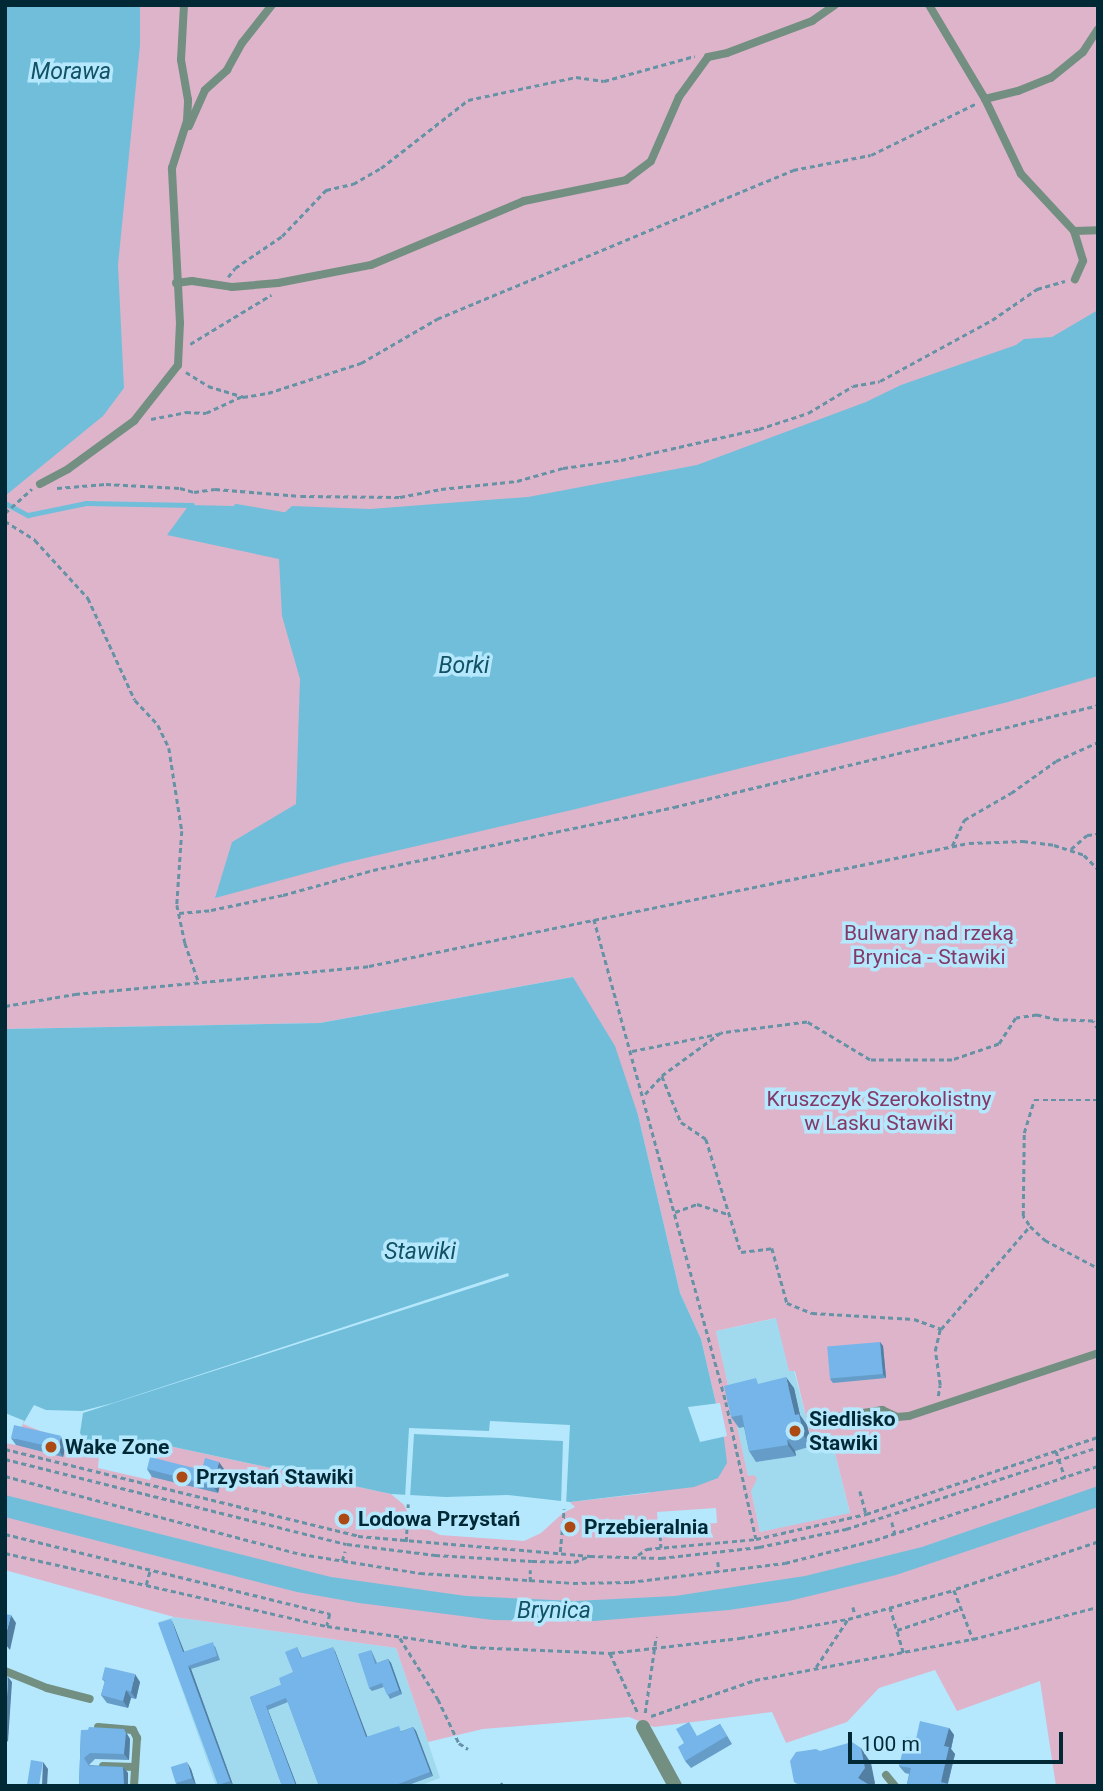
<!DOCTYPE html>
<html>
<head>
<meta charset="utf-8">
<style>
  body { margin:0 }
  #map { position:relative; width:1103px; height:1791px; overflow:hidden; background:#b5e8fd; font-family:Roboto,sans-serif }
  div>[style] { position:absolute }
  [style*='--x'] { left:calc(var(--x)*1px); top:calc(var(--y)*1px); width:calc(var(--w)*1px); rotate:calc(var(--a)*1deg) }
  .built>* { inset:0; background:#a1daef }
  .green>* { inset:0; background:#deb4cb }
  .water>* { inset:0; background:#71beda }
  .pier>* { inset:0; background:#b5e8fd }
  .stream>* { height:4.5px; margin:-2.25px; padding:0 2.25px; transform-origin:2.25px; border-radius:2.25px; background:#71beda }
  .path>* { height:2.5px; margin-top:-1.25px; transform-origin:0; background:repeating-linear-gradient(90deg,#6593a5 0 5px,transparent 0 8.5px) }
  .service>* { height:8px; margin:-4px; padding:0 4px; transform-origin:4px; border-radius:4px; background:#728f81 }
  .minor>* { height:14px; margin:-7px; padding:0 7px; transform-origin:7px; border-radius:7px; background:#728f81 }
  .wall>* { inset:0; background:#659cc8 }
  .shaded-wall>* { inset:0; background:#537fa3 }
  .building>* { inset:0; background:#76b5e9; transform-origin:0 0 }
  .dots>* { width:19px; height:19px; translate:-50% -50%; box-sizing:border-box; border:4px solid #b5e8fd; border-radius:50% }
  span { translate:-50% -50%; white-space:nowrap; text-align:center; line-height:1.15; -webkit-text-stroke:7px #b5e8fd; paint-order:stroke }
  .park-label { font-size:21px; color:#833967 }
  .poi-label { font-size:21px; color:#002835; font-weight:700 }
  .left { translate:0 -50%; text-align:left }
  .water-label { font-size:23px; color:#125266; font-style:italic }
  .frame { position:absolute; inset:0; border:7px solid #002835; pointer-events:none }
  .scale { position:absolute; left:848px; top:1732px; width:215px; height:32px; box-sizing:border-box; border:4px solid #002835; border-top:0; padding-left:9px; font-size:21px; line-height:24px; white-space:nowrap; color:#002835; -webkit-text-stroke:5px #b5e8fd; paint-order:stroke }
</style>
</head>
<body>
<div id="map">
  <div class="built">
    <i style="clip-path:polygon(777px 1318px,789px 1371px,794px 1371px,811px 1436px,830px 1433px,850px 1514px,760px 1532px,716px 1331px)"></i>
    <i style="clip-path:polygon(174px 1617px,396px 1648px,440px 1778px,419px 1786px,216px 1786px,158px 1622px)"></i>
  </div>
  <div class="green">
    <i style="clip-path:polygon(evenodd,5px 5px,1098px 5px,1098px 1786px,1056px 1786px,1040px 1681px,957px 1711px,935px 1670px,879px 1688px,847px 1722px,786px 1743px,772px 1712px,654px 1727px,629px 1717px,483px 1729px,428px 1742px,396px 1648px,174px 1617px,5px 1570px,5px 1443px,16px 1445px,24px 1420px,69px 1439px,86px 1439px,67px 1444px,99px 1456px,98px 1468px,150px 1480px,160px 1444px,391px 1494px,404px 1505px,412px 1521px,440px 1535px,524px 1541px,541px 1533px,563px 1513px,575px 1507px,570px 1502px,649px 1493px,724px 1438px,701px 1339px,680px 1293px,638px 1115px,573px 977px,320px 1023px,5px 1029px,5px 5px,776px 1318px,789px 1371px,795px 1371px,811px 1437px,830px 1433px,850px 1513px,760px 1532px,751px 1491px,757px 1479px,754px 1475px,748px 1476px,716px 1331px,776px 1318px,5px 5px,716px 1508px,717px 1523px,658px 1526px,657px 1512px,716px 1508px)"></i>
  </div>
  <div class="water">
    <i style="clip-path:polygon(5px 5px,140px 5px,140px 45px,118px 265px,124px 388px,103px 416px,5px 496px)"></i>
    <i style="clip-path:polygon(1098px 310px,1098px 676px,1008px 702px,576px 809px,344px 863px,215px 898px,232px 842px,296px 804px,300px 679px,282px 616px,279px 559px,167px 535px,189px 505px,234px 506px,283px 514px,292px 506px,370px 509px,528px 497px,697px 465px,866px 402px,901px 385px,1016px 345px,1024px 339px,1052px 337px)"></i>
    <i style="clip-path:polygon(573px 977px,615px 1046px,638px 1115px,680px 1293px,701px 1339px,724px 1438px,727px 1463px,718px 1478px,694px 1487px,570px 1502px,507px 1495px,446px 1497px,391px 1494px,160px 1444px,69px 1439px,5px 1413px,5px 1029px,320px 1023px)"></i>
    <i style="clip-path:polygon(1098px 1486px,1098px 1507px,896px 1575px,789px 1601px,729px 1610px,594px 1621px,493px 1620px,359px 1603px,297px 1592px,5px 1517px,5px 1495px,331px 1577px,466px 1596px,575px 1601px,675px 1596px,805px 1576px,922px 1547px)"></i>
  </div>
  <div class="pier">
    <i style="clip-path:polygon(508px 1273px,509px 1276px,83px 1413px,80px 1433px,85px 1442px,68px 1442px,23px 1424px,34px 1405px,46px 1410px,82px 1411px,113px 1403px)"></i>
    <i style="clip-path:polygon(720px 1403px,727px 1436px,700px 1442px,688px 1407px)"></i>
    <i style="clip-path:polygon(490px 1421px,570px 1425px,566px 1506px,561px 1505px,563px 1441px,414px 1434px,410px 1498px,405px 1498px,409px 1428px,489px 1431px)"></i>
  </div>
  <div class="stream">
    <i style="--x:5;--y:503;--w:26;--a:28"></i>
    <i style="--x:28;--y:515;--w:59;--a:-11.7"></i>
    <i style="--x:86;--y:503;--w:106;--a:1.1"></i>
    <i style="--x:236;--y:506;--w:48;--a:9.7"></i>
  </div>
  <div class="path">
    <i style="--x:228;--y:277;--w:11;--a:-52"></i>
    <i style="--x:235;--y:268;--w:57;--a:-34.2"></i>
    <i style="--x:282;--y:236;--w:64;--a:-46.3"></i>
    <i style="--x:326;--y:190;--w:28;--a:-13"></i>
    <i style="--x:353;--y:184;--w:32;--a:-30"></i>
    <i style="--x:381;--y:168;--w:110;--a:-38"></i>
    <i style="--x:468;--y:100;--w:110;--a:-12"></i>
    <i style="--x:576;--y:77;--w:28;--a:8"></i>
    <i style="--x:604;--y:81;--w:94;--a:-15.4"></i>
    <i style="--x:190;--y:344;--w:95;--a:-31.2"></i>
    <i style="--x:186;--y:372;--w:26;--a:32"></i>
    <i style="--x:208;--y:386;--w:37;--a:17"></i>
    <i style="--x:243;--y:397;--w:25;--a:-9"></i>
    <i style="--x:268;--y:393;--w:98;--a:-17.9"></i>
    <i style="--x:361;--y:363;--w:88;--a:-30.1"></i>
    <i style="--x:437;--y:319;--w:386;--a:-22.7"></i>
    <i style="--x:793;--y:170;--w:79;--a:-10.9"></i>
    <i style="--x:871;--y:155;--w:116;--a:-26.1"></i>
    <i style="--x:151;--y:419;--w:36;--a:-11"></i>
    <i style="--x:186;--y:412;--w:20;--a:3"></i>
    <i style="--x:206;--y:413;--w:38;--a:-25"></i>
    <i style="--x:57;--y:488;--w:49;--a:-4.7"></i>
    <i style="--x:106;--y:484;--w:74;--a:3.1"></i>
    <i style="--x:180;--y:488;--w:15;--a:16"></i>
    <i style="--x:194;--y:492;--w:21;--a:-8"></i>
    <i style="--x:215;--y:489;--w:86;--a:4.7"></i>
    <i style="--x:301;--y:496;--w:99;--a:0.6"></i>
    <i style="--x:400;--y:497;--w:42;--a:-11"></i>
    <i style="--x:441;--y:489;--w:76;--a:-6"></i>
    <i style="--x:517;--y:481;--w:48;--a:-15.8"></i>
    <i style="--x:563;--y:468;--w:59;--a:-7.9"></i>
    <i style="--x:621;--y:460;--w:141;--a:-12.7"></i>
    <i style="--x:759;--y:429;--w:52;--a:-18.1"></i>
    <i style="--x:808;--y:413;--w:52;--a:-31"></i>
    <i style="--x:853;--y:386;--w:27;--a:-10"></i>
    <i style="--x:880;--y:381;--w:128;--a:-28.6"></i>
    <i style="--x:992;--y:320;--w:55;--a:-34.6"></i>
    <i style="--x:1037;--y:289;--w:29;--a:-16"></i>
    <i style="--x:5;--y:513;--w:36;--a:-42"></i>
    <i style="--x:5;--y:521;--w:36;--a:32"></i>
    <i style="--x:35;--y:540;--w:79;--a:47.6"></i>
    <i style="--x:88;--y:598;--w:112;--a:65.3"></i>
    <i style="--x:135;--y:700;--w:34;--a:47"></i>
    <i style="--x:158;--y:725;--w:25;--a:64"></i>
    <i style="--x:169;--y:748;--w:84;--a:81.1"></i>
    <i style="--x:182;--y:831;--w:74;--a:93.9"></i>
    <i style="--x:177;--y:905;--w:39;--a:78"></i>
    <i style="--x:185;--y:943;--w:42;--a:70.7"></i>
    <i style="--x:952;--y:846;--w:29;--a:-65"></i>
    <i style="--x:964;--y:820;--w:54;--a:-29.9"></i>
    <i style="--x:1011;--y:793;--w:55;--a:-35.4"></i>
    <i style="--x:1056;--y:761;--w:46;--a:-24.3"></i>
    <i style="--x:1071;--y:849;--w:21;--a:-41"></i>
    <i style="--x:1087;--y:835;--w:11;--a:-5"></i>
    <i style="--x:179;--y:913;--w:32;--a:-5"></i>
    <i style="--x:211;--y:910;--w:74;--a:-11.8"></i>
    <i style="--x:283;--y:895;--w:93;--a:-15.5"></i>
    <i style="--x:373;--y:870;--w:308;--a:-11.8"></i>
    <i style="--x:674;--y:807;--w:436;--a:-13.5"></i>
    <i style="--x:594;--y:919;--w:501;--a:74.71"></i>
    <i style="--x:726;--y:1402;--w:140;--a:77.6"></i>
    <i style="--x:5;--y:1006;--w:71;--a:-9.7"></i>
    <i style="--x:75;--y:994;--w:295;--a:-5.4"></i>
    <i style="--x:369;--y:966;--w:612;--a:-11.59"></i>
    <i style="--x:969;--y:843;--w:54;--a:-2.1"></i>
    <i style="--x:1023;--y:841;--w:31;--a:7"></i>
    <i style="--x:1054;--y:845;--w:32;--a:18"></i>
    <i style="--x:1084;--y:855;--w:20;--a:45"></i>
    <i style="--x:1098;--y:1030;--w:10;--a:-119"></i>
    <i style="--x:1093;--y:1021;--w:35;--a:-178"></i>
    <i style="--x:1058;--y:1020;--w:22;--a:-167"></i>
    <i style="--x:1037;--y:1015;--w:21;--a:172"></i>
    <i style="--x:1016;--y:1018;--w:31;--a:123"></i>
    <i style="--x:999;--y:1044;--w:50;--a:161.2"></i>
    <i style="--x:952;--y:1060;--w:82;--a:180"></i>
    <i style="--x:870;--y:1060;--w:74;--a:-148.9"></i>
    <i style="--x:807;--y:1022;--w:87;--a:172.7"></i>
    <i style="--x:721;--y:1033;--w:73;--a:143.9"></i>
    <i style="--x:662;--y:1076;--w:50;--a:67.6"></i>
    <i style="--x:681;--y:1122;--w:30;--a:34"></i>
    <i style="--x:706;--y:1139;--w:118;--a:72.8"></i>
    <i style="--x:741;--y:1252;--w:31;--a:-7"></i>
    <i style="--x:772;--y:1248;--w:57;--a:74.7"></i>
    <i style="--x:787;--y:1303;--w:27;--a:22"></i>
    <i style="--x:812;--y:1313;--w:102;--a:3.4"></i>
    <i style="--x:914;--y:1319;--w:29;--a:20"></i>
    <i style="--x:941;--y:1329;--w:136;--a:-49.2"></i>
    <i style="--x:1030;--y:1226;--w:21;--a:43"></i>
    <i style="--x:1045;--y:1240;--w:60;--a:27.8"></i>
    <i style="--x:632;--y:1051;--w:88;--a:-11.2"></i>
    <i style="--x:645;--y:1094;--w:25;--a:-47"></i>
    <i style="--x:675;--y:1212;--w:23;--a:-20"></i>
    <i style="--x:697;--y:1204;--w:35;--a:18"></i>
    <i style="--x:1029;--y:1225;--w:11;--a:-124"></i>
    <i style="--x:1023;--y:1216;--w:83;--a:-89.3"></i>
    <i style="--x:1024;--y:1133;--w:34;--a:-73"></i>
    <i style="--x:1034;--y:1100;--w:64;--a:0"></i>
    <i style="--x:938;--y:1396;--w:11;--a:-80"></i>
    <i style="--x:940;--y:1385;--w:34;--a:-98"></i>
    <i style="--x:935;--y:1351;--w:22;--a:-77"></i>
    <i style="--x:5;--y:1449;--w:364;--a:13.8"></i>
    <i style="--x:358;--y:1536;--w:233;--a:4.9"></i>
    <i style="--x:590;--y:1556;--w:71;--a:1.6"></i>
    <i style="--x:661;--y:1558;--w:99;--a:-6.4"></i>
    <i style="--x:759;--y:1547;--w:89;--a:-11.7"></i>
    <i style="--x:846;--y:1529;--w:265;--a:-18"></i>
    <i style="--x:1056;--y:1451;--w:28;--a:71"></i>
    <i style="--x:5;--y:1459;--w:352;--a:14"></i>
    <i style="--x:347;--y:1544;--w:89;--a:7.1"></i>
    <i style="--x:435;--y:1555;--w:97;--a:3.5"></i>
    <i style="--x:532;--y:1561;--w:42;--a:1.4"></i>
    <i style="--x:574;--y:1562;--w:14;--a:-21"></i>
    <i style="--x:5;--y:1476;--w:306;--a:14.8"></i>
    <i style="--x:301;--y:1554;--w:121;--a:9.1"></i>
    <i style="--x:420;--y:1573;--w:153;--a:3.7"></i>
    <i style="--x:573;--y:1583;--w:57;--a:-1"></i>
    <i style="--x:630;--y:1582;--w:156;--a:-7"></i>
    <i style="--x:785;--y:1563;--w:93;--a:-14.3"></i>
    <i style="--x:875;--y:1540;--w:235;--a:-18.4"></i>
    <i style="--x:860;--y:1491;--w:24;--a:75"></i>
    <i style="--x:892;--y:1522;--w:12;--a:76"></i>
    <i style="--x:660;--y:1527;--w:21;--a:87"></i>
    <i style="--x:5;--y:1534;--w:335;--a:13.8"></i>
    <i style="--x:330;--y:1614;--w:12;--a:104"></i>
    <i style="--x:406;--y:1542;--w:38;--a:-87"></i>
    <i style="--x:1098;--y:1542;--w:152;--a:161.6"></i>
    <i style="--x:954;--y:1590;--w:53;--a:68.8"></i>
    <i style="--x:973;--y:1639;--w:129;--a:-14.4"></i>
    <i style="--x:560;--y:1552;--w:43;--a:-84.7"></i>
    <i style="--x:5;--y:1553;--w:330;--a:12.8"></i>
    <i style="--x:327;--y:1626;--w:147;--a:8.2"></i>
    <i style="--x:472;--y:1647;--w:138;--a:2.5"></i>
    <i style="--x:610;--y:1653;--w:131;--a:-6.6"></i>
    <i style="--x:740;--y:1638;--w:110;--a:-10"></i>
    <i style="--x:848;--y:1619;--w:110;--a:-15.3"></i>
    <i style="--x:638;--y:1555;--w:11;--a:-34"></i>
    <i style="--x:647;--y:1549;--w:109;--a:-5.2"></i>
    <i style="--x:756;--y:1539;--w:113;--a:-12.8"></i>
    <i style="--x:866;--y:1514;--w:244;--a:-18.4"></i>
    <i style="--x:342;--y:1561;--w:10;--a:-73"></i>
    <i style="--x:718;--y:1562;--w:10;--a:84"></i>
    <i style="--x:530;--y:1582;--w:12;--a:-90"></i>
    <i style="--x:146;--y:1585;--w:16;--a:-75"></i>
    <i style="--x:853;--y:1607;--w:7;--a:74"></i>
    <i style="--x:890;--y:1607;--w:49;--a:73.4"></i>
    <i style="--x:897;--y:1630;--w:66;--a:-18.4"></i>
    <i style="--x:400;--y:1638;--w:72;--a:58.1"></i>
    <i style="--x:438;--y:1699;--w:49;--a:64.5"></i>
    <i style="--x:459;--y:1743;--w:11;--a:34"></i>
    <i style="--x:610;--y:1653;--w:66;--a:65"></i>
    <i style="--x:816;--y:1667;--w:58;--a:-56.3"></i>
    <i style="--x:645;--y:1713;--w:77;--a:-81.8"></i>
    <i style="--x:651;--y:1716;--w:110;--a:-19.1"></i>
    <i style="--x:755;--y:1680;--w:222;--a:-10.7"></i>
    <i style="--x:499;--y:1786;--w:8;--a:-40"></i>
  </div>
  <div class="service">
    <i style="--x:929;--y:5;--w:109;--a:59.2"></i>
    <i style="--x:985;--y:99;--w:83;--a:64.4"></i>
    <i style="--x:1021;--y:174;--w:78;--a:47.1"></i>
    <i style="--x:1074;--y:231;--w:31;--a:73"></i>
    <i style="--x:1083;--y:261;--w:20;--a:114"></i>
    <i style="--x:985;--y:99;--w:34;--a:-14"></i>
    <i style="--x:1018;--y:91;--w:35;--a:-22"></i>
    <i style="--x:1051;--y:78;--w:41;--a:-39.1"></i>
    <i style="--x:1083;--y:52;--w:27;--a:-57"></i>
    <i style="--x:189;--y:126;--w:39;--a:-66"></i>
    <i style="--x:205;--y:90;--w:30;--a:-42"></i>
    <i style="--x:227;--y:70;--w:31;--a:-61"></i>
    <i style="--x:242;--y:43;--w:48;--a:-51.7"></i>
    <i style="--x:1074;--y:231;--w:24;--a:-2"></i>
    <i style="--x:176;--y:283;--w:16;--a:-7"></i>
    <i style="--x:192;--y:281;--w:40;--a:8.5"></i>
    <i style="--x:232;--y:287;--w:46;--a:-5"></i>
    <i style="--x:278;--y:283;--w:95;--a:-11"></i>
    <i style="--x:371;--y:265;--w:166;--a:-22.7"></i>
    <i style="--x:524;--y:201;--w:104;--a:-11.6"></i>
    <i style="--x:626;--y:180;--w:31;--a:-37"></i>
    <i style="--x:651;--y:161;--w:70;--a:-66.4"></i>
    <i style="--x:679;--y:97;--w:49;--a:-54.1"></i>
    <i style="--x:708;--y:57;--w:19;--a:-12"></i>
    <i style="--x:727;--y:53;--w:91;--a:-20.6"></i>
    <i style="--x:812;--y:21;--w:28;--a:-35"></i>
    <i style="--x:40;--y:484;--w:32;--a:-28"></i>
    <i style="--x:68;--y:469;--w:82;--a:-36"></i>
    <i style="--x:134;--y:421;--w:71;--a:-51.8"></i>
    <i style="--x:178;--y:365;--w:42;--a:-87.3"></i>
    <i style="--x:180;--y:323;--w:155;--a:-93"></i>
    <i style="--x:172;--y:168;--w:49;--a:-72.3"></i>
    <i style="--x:187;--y:121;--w:21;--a:-87"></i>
    <i style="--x:188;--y:100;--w:41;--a:-99.9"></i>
    <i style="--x:181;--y:60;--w:55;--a:-86.9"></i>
    <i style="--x:831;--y:1418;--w:52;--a:-8.9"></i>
    <i style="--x:882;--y:1410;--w:17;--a:25"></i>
    <i style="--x:897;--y:1417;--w:12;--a:-5"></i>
    <i style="--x:909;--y:1416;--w:199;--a:-18.4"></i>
    <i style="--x:5;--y:1671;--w:45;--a:22"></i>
    <i style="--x:47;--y:1688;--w:44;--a:14.3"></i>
    <i style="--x:98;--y:1727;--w:35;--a:5"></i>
    <i style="--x:133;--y:1730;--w:9;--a:63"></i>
    <i style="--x:137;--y:1738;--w:48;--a:93.6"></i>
    <i style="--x:103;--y:1766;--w:32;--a:2"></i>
    <i style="--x:886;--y:1775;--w:14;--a:51"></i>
  </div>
  <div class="minor">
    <i style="--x:643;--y:1727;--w:67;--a:61.5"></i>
  </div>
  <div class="wall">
    <i style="clip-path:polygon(880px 1342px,883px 1346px,886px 1378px,833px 1383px,830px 1379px)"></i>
    <i style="clip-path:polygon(760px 1384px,794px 1388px,800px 1415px,807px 1425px,812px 1446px,795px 1451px,796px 1456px,756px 1462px,749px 1451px,744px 1427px,739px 1428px,731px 1417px)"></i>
    <i style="clip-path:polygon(11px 1438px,66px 1444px,63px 1457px,16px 1445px)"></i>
    <i style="clip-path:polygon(147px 1469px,202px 1470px,224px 1469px,218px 1493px,152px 1477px)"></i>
    <i style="clip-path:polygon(173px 1623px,184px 1652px,215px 1646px,220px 1660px,191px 1669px,233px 1785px,219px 1786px,218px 1785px)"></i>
    <i style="clip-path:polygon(297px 1647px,302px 1658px,335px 1651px,367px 1737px,402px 1731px,413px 1727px,416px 1731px,433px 1776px,406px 1786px,319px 1786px,288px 1702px,268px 1710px,297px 1786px,282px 1786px,250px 1697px,281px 1685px,293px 1672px)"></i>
    <i style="clip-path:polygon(371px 1650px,373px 1654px,377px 1663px,388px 1659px,391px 1663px,402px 1694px,390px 1699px,384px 1687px,372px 1691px,369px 1688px)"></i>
    <i style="clip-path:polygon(102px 1679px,140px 1682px,136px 1699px,131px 1698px,128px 1708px,107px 1703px,101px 1695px,105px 1682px)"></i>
    <i style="clip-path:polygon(720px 1724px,732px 1744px,691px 1768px,685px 1761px,698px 1736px)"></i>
    <i style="clip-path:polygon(949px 1728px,954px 1735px,951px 1749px,955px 1754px,948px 1784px,957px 1786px,908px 1786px,907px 1784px,909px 1774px,905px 1773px,899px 1766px,916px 1739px)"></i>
    <i style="clip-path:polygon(124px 1729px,130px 1739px,129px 1760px,95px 1759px,89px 1765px,123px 1767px,128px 1773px,128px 1786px,79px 1786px,81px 1730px)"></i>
    <i style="clip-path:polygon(191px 1769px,196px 1785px,178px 1786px,176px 1783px)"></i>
  </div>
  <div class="shaded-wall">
    <i style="clip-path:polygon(880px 1342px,883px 1346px,886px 1378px,883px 1374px)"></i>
    <i style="clip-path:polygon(786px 1377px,794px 1388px,800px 1415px,807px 1425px,812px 1446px,804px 1436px,795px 1415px)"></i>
    <i style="clip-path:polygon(61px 1436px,66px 1444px,63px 1457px,58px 1449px)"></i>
    <i style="clip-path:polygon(787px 1440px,795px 1451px,796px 1456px,788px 1445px)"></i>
    <i style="clip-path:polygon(219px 1462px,224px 1469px,218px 1493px,213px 1486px)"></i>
    <i style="clip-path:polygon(11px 1615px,16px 1623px,10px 1650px,5px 1644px,5px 1638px)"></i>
    <i style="clip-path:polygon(171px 1619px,173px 1623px,186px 1656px,183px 1652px)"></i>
    <i style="clip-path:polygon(333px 1647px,335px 1651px,369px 1741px,366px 1737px)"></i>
    <i style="clip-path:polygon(388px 1659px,391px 1663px,402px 1694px,399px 1690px)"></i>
    <i style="clip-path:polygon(188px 1666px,191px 1669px,233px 1785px,230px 1781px)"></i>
    <i style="clip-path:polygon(135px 1674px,140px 1682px,136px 1699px,131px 1692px)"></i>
    <i style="clip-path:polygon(8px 1677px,12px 1682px,8px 1742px,5px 1738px)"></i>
    <i style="clip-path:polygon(126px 1690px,131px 1698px,128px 1708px,123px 1701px)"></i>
    <i style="clip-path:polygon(266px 1706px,268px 1710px,297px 1786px,296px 1786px)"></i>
    <i style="clip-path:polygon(413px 1727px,416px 1731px,433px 1776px,430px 1772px)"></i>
    <i style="clip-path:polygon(949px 1728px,954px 1735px,951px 1749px,955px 1754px,947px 1786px,941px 1782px,944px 1746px)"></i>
    <i style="clip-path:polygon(124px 1729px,130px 1739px,129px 1760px,124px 1754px)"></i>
    <i style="clip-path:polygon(861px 1748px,871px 1763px,875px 1783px,874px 1786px,864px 1786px,858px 1778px)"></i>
    <i style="clip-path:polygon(43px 1762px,48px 1769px,47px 1786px,42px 1786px)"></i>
    <i style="clip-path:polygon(187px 1762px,191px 1769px,196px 1785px,192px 1778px)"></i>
    <i style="clip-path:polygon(123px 1767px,128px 1773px,128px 1786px,124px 1786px)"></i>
  </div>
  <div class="building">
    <i style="left:880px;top:1342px;width:32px;height:53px;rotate:85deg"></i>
    <i style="clip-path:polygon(786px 1377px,795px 1415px,799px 1414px,804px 1436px,787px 1440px,788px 1445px,749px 1451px,742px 1415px,731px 1417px,724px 1386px,756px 1378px,758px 1384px)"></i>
    <i style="left:14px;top:1425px;width:48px;height:13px;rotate:13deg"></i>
    <i style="clip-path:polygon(150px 1457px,202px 1470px,205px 1458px,219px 1462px,213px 1486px,147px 1469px)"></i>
    <i style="clip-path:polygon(5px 1614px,11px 1615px,5px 1638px)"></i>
    <i style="clip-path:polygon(171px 1619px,183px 1652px,213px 1642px,217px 1656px,188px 1666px,230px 1781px,218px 1785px,158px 1623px)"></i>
    <i style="clip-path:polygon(297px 1647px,301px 1658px,333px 1647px,366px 1737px,399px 1726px,401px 1732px,413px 1727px,430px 1772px,393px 1786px,319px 1786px,286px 1698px,266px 1706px,296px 1786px,282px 1786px,250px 1697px,281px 1685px,279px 1678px,293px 1672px,285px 1652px)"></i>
    <i style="clip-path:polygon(371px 1650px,375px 1664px,388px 1659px,399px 1690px,387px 1695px,382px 1683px,369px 1688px,358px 1654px)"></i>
    <i style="clip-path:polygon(105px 1667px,135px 1674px,131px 1692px,126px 1690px,123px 1701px,101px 1695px,105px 1680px,102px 1679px)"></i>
    <i style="clip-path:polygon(5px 1676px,8px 1677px,5px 1722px)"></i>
    <i style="clip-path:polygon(920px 1721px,949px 1728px,944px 1746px,949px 1747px,941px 1782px,957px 1786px,912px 1786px,907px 1784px,911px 1768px,899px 1766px,906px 1737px,916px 1739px)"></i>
    <i style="clip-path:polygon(689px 1722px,697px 1736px,720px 1724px,727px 1736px,685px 1761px,678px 1747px,684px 1743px,676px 1729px)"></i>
    <i style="clip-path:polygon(89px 1727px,124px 1729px,126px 1733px,124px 1754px,90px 1753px,84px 1758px,89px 1766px,123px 1767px,124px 1786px,79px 1786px,81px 1730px,88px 1730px)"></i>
    <i style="clip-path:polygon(852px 1742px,861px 1748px,865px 1768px,858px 1778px,868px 1784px,868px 1786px,801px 1786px,794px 1782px,790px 1761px,796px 1752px,816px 1749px,820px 1751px)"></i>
    <i style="left:31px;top:1760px;width:12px;height:26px;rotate:9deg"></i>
    <i style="left:187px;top:1762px;width:17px;height:17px;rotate:73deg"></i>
  </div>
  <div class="dots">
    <i style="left:795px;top:1431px;background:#ad4a13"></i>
    <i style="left:51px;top:1447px;background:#ad4a13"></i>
    <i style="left:182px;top:1477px;background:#ad4a13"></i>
    <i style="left:344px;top:1519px;background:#ad4a13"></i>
    <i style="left:570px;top:1527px;background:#ad4a13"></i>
  </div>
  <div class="park-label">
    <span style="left:929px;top:945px">Bulwary nad rzeką<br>Brynica - Stawiki</span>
    <span style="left:879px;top:1111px">Kruszczyk Szerokolistny<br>w Lasku Stawiki</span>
  </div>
  <div class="poi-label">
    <span class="left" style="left:809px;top:1431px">Siedlisko<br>Stawiki</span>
    <span class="left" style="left:65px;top:1447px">Wake Zone</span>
    <span class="left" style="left:196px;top:1477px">Przystań Stawiki</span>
    <span class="left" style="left:358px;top:1519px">Lodowa Przystań</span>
    <span class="left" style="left:584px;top:1527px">Przebieralnia</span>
  </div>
  <div class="water-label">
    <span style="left:71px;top:72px">Morawa</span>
    <span style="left:464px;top:666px">Borki</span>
    <span style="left:420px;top:1252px">Stawiki</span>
    <span style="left:554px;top:1611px">Brynica</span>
  </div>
  <div class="frame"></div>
  <div class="scale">100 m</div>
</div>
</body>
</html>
